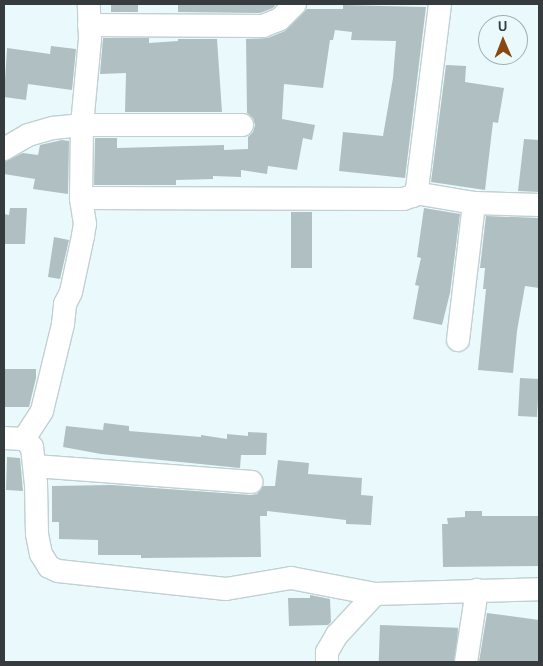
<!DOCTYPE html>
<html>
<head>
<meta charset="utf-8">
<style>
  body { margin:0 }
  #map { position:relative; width:543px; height:666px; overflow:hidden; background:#eafafc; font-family:"Space Grotesk",sans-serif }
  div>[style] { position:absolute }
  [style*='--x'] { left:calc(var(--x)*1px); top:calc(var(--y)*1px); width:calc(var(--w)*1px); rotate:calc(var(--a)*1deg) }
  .building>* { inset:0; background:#b0bfc1; transform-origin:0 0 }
  .roads { filter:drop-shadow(1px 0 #c1d0d2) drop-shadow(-1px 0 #c1d0d2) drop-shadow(0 1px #c1d0d2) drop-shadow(0 -1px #c1d0d2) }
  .minor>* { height:22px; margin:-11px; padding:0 11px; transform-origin:11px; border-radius:11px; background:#fff }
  span { translate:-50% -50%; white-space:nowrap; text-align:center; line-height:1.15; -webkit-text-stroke:4px #eafafc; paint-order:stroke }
  .frame { position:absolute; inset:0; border:5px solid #363c3d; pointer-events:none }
  .north { position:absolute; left:478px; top:15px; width:50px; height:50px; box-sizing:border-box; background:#eafafc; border:1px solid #a2aeb0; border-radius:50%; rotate:359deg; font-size:14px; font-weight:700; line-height:20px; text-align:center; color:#363c3d }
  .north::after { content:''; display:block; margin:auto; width:18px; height:22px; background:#88480f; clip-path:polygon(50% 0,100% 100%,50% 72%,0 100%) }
</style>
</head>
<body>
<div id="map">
  <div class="building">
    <i style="left:111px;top:4px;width:27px;height:8px"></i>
    <i style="clip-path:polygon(178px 4px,276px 4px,273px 8px,260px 13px,178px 12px)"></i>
    <i style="clip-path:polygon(343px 5px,426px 7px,405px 178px,339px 171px,343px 132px,383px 136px,393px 78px,396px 41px,351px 40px,352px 32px,335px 30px,333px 40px,330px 40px,323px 88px,284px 84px,282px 119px,315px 125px,312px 140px,303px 138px,297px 170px,268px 166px,267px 174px,241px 170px,241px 177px,213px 176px,213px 179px,176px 180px,176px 185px,94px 185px,95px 138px,117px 138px,117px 148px,224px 145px,224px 150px,248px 149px,248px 137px,253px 132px,255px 125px,253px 118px,247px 113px,246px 39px,268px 38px,285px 31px,307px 9px,343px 9px)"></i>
    <i style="clip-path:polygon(103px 38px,149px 38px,149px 43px,178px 41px,178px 39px,217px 39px,222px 112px,125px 112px,126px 73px,100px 74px)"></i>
    <i style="clip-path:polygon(51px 46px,76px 49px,72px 90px,28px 84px,26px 100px,4px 97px,7px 48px,50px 54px)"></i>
    <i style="clip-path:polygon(446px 65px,466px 66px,465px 82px,504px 88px,498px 123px,493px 122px,485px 190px,431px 182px)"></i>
    <i style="clip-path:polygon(524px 139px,539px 140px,539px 192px,518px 191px)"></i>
    <i style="clip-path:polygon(62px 140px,69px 141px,68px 194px,33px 189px,35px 179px,4px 174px,4px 162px,23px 153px,38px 155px,40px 145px)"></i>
    <i style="clip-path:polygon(10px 208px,27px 208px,25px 244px,4px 244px,4px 214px,9px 215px)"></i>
    <i style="clip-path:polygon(424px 208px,460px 214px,450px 293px,442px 325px,413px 319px,419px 286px,415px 285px,421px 258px,417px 257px)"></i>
    <i style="left:291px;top:212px;width:21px;height:56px"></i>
    <i style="clip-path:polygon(486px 216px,539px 218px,539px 288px,525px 286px,517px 331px,513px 373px,478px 370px,486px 289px,483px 289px,485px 268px,480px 268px)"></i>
    <i style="clip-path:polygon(54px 237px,69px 240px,60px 279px,48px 277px)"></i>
    <i style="clip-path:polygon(4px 369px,36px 369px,36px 378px,29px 407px,4px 407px)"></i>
    <i style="left:520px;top:378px;width:19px;height:38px;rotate:3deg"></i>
    <i style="clip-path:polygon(104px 423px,129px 426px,129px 431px,201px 437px,201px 435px,227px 439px,227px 434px,248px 436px,248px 432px,267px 433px,266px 455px,241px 455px,240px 468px,101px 454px,63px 447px,66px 426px,103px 430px)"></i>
    <i style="clip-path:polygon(7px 457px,20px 458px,23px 491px,6px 490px)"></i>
    <i style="clip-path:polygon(278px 460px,309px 463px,308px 474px,362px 478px,361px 495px,373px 496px,371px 525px,346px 524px,346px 520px,267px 511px,267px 516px,260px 516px,261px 557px,141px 558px,141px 555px,98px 555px,98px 540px,59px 539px,59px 522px,52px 522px,52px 486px,112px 485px,251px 495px,257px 494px,263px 486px,275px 486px)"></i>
    <i style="clip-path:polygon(465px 511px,482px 511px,482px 516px,539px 516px,539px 566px,443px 567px,442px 524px,448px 524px,447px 518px,465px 517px)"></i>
    <i style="clip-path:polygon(310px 595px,330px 599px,331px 622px,328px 625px,289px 626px,288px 598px,310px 598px)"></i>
    <i style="clip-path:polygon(487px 613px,539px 620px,539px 662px,479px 662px)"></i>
    <i style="left:380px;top:625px;width:78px;height:37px;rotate:2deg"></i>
  </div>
  <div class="roads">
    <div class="minor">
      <i style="--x:89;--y:25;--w:174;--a:0.3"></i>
      <i style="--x:263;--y:26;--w:18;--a:-22"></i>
      <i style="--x:280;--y:19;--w:21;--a:-45"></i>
      <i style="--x:4;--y:149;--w:28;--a:-30"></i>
      <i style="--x:28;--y:135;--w:26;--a:-16"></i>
      <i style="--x:53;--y:128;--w:29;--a:-6"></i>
      <i style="--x:82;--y:125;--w:160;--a:0"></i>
      <i style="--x:415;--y:193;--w:60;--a:9.6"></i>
      <i style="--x:474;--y:203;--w:65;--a:1.8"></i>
      <i style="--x:81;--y:198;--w:322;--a:0.2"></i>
      <i style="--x:403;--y:199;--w:10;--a:-17"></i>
      <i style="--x:413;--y:196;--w:8;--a:-60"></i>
      <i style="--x:417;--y:189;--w:24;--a:-83"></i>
      <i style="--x:420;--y:165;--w:162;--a:-82.9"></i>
      <i style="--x:458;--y:340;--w:138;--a:-83.3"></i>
      <i style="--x:4;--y:438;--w:20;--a:3"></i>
      <i style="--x:24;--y:439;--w:11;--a:45"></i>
      <i style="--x:32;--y:447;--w:36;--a:84"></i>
      <i style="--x:36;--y:483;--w:51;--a:88.9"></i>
      <i style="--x:37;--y:534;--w:20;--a:79"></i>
      <i style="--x:41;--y:554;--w:15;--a:58"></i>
      <i style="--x:49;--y:567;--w:10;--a:24"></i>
      <i style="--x:58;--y:571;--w:169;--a:6.1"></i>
      <i style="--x:226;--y:589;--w:66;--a:-9.6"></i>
      <i style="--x:291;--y:578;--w:86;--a:10.8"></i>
      <i style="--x:375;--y:594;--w:164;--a:-1.7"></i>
      <i style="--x:24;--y:439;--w:33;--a:-57"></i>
      <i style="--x:42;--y:411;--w:89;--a:-76.4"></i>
      <i style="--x:63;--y:324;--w:20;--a:-84"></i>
      <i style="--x:65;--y:304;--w:13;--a:-63"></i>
      <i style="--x:71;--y:292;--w:57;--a:-77.9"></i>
      <i style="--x:83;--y:236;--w:12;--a:-81"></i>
      <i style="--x:85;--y:224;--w:26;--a:-99"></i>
      <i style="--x:81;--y:198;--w:73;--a:-89.2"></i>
      <i style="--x:82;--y:125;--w:86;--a:-84.7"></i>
      <i style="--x:90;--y:39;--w:35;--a:-92"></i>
      <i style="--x:35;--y:466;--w:217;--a:4.2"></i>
      <i style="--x:327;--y:662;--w:10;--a:-90"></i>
      <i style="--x:327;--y:652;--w:20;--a:-60"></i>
      <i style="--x:337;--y:635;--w:56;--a:-47.2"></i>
      <i style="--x:466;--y:662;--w:73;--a:-81.3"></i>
    </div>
  </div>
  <div class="frame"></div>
  <div class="north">U</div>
</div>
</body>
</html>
